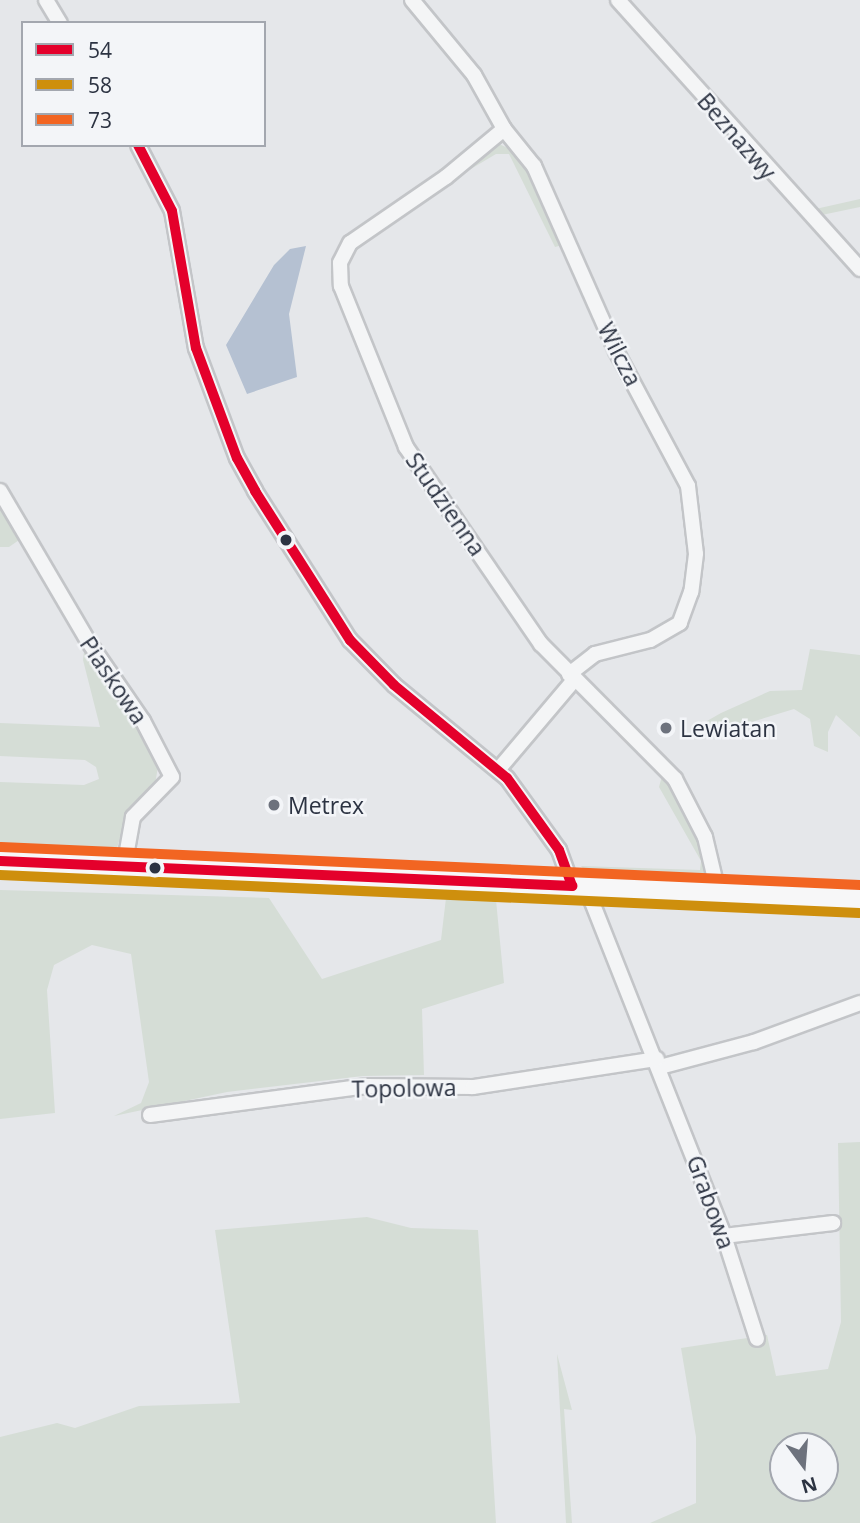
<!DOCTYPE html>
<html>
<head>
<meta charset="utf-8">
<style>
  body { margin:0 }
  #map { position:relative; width:860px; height:1523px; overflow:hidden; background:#e5e7ea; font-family:"Open Sans",sans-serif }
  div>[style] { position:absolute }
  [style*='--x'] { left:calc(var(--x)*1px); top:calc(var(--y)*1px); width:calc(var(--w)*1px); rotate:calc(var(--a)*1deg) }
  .green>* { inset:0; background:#d5ddd6 }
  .water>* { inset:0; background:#b5c1d2 }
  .roads { filter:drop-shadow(2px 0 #c3c5c8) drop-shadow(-2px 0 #c3c5c8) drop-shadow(0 2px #c3c5c8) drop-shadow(0 -2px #c3c5c8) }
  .street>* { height:14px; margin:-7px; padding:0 7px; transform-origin:7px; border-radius:7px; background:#f4f5f6 }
  .primary>* { height:23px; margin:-11.5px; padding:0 11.5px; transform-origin:11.5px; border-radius:11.5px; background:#f7f7f8 }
  .bus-1>* { height:10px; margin:-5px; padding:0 5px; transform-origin:5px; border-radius:5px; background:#e4002b }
  .bus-2>* { height:10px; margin:-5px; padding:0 5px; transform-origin:5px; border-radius:5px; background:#ce8f0d }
  .bus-3>* { height:10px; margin:-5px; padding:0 5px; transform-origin:5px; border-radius:5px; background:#f26522 }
  .dots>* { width:19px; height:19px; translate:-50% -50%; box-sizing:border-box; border:4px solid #f3f5f8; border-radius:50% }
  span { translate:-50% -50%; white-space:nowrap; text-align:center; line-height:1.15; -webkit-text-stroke:5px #f3f5f8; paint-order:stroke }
  .street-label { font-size:23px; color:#2c3342 }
  .poi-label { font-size:23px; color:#2c3342 }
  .left { translate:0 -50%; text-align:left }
  .legend { position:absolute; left:21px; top:21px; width:245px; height:126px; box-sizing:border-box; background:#f3f5f8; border:2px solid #a3a7af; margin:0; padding:9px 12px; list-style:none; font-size:21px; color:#2c3342 }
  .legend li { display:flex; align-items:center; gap:14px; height:35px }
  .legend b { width:35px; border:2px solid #a3a7af }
  .north { position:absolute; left:769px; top:1432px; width:70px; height:70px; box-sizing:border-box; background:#f3f5f8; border:2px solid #a3a7af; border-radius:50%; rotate:164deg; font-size:19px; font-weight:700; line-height:28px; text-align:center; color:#2c3342 }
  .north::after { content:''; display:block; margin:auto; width:24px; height:32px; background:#6d727d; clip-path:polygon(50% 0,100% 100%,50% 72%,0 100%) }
</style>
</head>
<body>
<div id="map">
  <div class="green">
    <i style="clip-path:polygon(499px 144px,521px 154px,566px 244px,555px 247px,509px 154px,496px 154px,454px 179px)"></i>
    <i style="clip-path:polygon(860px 199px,860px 207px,817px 216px,811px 210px)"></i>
    <i style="clip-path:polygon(0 501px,22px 538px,9px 547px,0 547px)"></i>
    <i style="clip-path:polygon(85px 644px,143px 732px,158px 767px,155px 784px,128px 813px,115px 854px,0 849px,0 782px,84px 785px,99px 779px,96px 767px,85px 760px,0 756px,0 723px,100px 727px,83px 660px)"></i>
    <i style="clip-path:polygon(810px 649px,860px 655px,860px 737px,836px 715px,828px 732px,828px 752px,814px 746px,810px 719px,794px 709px,709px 735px,707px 721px,721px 713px,770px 691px,802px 690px)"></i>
    <i style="clip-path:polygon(662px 776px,678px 796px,707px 859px,705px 876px,589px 875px,581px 866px,700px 870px,701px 861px,659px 787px)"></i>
    <i style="clip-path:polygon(0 890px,269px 898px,322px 979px,441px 940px,446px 898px,496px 900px,504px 983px,422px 1009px,424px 1075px,363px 1076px,227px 1092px,114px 1116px,141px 1103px,149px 1082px,131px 954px,92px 945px,54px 965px,47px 990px,55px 1113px,0 1119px)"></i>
    <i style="clip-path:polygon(evenodd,860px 1142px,860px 1523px,650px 1523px,696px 1503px,696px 1437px,681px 1348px,767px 1335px,776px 1376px,828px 1369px,841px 1322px,838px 1143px,860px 1142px,783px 1446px,825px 1446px,825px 1488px,783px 1488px,783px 1446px)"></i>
    <i style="clip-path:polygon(367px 1217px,411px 1228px,478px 1230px,496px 1523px,0 1523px,0 1437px,57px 1423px,75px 1428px,139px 1406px,240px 1403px,215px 1230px)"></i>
    <i style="clip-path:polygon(557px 1354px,572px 1410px,564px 1409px,572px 1523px,566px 1523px)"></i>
  </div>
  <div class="water">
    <i style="clip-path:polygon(306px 246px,289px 314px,297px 377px,247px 394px,226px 345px,274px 265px,290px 249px)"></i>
  </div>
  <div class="roads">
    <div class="street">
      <i style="--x:46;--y:0;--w:27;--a:59"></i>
      <i style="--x:412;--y:0;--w:97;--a:50.4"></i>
      <i style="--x:474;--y:75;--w:62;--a:60.9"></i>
      <i style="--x:504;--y:129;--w:48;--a:51"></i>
      <i style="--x:534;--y:166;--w:202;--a:66.1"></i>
      <i style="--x:616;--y:351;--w:153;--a:61.9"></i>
      <i style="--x:688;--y:486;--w:68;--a:83.3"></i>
      <i style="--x:696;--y:554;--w:38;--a:97"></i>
      <i style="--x:691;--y:592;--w:33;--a:110"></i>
      <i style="--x:680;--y:623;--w:34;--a:150"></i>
      <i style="--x:650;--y:640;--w:57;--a:165.7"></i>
      <i style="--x:595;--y:654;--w:33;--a:142"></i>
      <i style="--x:618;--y:0;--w:362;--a:48"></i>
      <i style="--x:504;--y:129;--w:75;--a:140.4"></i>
      <i style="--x:446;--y:177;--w:116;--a:145.5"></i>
      <i style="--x:350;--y:243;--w:22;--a:117"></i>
      <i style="--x:340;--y:263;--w:23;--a:88"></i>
      <i style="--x:341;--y:286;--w:174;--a:68"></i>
      <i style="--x:406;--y:447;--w:239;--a:55.6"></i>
      <i style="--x:541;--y:644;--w:190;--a:45.2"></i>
      <i style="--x:675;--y:779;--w:65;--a:62.7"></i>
      <i style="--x:705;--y:837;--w:57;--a:76.7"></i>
      <i style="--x:138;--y:145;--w:74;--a:62.7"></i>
      <i style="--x:172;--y:211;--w:139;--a:80.1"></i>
      <i style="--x:196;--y:348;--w:117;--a:69.6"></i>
      <i style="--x:237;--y:458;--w:38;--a:61"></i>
      <i style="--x:255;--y:491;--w:177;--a:57.5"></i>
      <i style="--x:350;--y:640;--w:63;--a:45.6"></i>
      <i style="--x:394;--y:685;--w:146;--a:39.5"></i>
      <i style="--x:507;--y:778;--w:89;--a:54.2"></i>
      <i style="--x:559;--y:850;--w:38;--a:70"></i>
      <i style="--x:0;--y:491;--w:174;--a:59.6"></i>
      <i style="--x:88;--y:641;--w:97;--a:55.5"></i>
      <i style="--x:143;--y:721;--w:63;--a:62.6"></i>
      <i style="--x:172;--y:777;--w:56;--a:134.3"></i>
      <i style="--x:133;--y:817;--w:51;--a:100.2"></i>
      <i style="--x:498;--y:770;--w:118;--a:-49.8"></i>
      <i style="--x:590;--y:887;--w:15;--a:82"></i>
      <i style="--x:592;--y:902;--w:359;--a:68.4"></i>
      <i style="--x:724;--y:1236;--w:108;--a:72.2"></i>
      <i style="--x:660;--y:1067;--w:97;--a:-14.9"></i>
      <i style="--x:754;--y:1042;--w:113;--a:-20.2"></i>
      <i style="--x:150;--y:1115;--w:219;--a:-7.6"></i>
      <i style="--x:367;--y:1086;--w:106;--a:0.5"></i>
      <i style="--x:473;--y:1087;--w:186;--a:-8.7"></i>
      <i style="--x:724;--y:1236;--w:110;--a:-6.8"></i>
    </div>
    <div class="primary">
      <i style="--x:0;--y:861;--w:861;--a:2.53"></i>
    </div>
  </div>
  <div class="bus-1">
    <i style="--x:138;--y:145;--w:74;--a:62.7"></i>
    <i style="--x:172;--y:211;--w:139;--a:80.1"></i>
    <i style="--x:196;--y:348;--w:117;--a:69.6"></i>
    <i style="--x:237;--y:458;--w:38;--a:61"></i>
    <i style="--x:255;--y:491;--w:177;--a:57.5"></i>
    <i style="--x:350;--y:640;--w:63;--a:45.6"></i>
    <i style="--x:394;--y:685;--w:146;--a:39.5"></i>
    <i style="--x:507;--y:778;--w:89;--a:54.2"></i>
    <i style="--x:559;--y:850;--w:38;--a:70"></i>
    <i style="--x:0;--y:861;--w:573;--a:2.5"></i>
  </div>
  <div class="bus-2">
    <i style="--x:0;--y:875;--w:860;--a:2.53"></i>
  </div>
  <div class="bus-3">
    <i style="--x:1;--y:847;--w:860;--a:2.53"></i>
  </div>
  <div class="dots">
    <i style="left:286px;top:540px;background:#2c3342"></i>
    <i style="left:666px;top:728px;background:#6d727d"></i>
    <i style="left:274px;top:805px;background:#6d727d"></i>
    <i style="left:155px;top:868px;background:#2c3342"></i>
  </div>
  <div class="street-label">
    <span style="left:737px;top:136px;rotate:49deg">Beznazwy</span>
    <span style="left:620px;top:354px;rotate:63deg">Wilcza</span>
    <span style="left:446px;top:504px;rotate:55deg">Studzienna</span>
    <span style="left:114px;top:680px;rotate:56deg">Piaskowa</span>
    <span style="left:404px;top:1088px;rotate:-1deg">Topolowa</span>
    <span style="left:711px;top:1202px;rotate:70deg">Grabowa</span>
  </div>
  <div class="poi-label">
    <span class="left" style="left:680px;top:728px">Lewiatan</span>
    <span class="left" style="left:288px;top:805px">Metrex</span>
  </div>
  <ul class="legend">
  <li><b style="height:9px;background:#e4002b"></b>54</li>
  <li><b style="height:9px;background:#ce8f0d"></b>58</li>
  <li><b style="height:9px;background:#f26522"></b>73</li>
  </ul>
  <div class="north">N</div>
</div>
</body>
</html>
